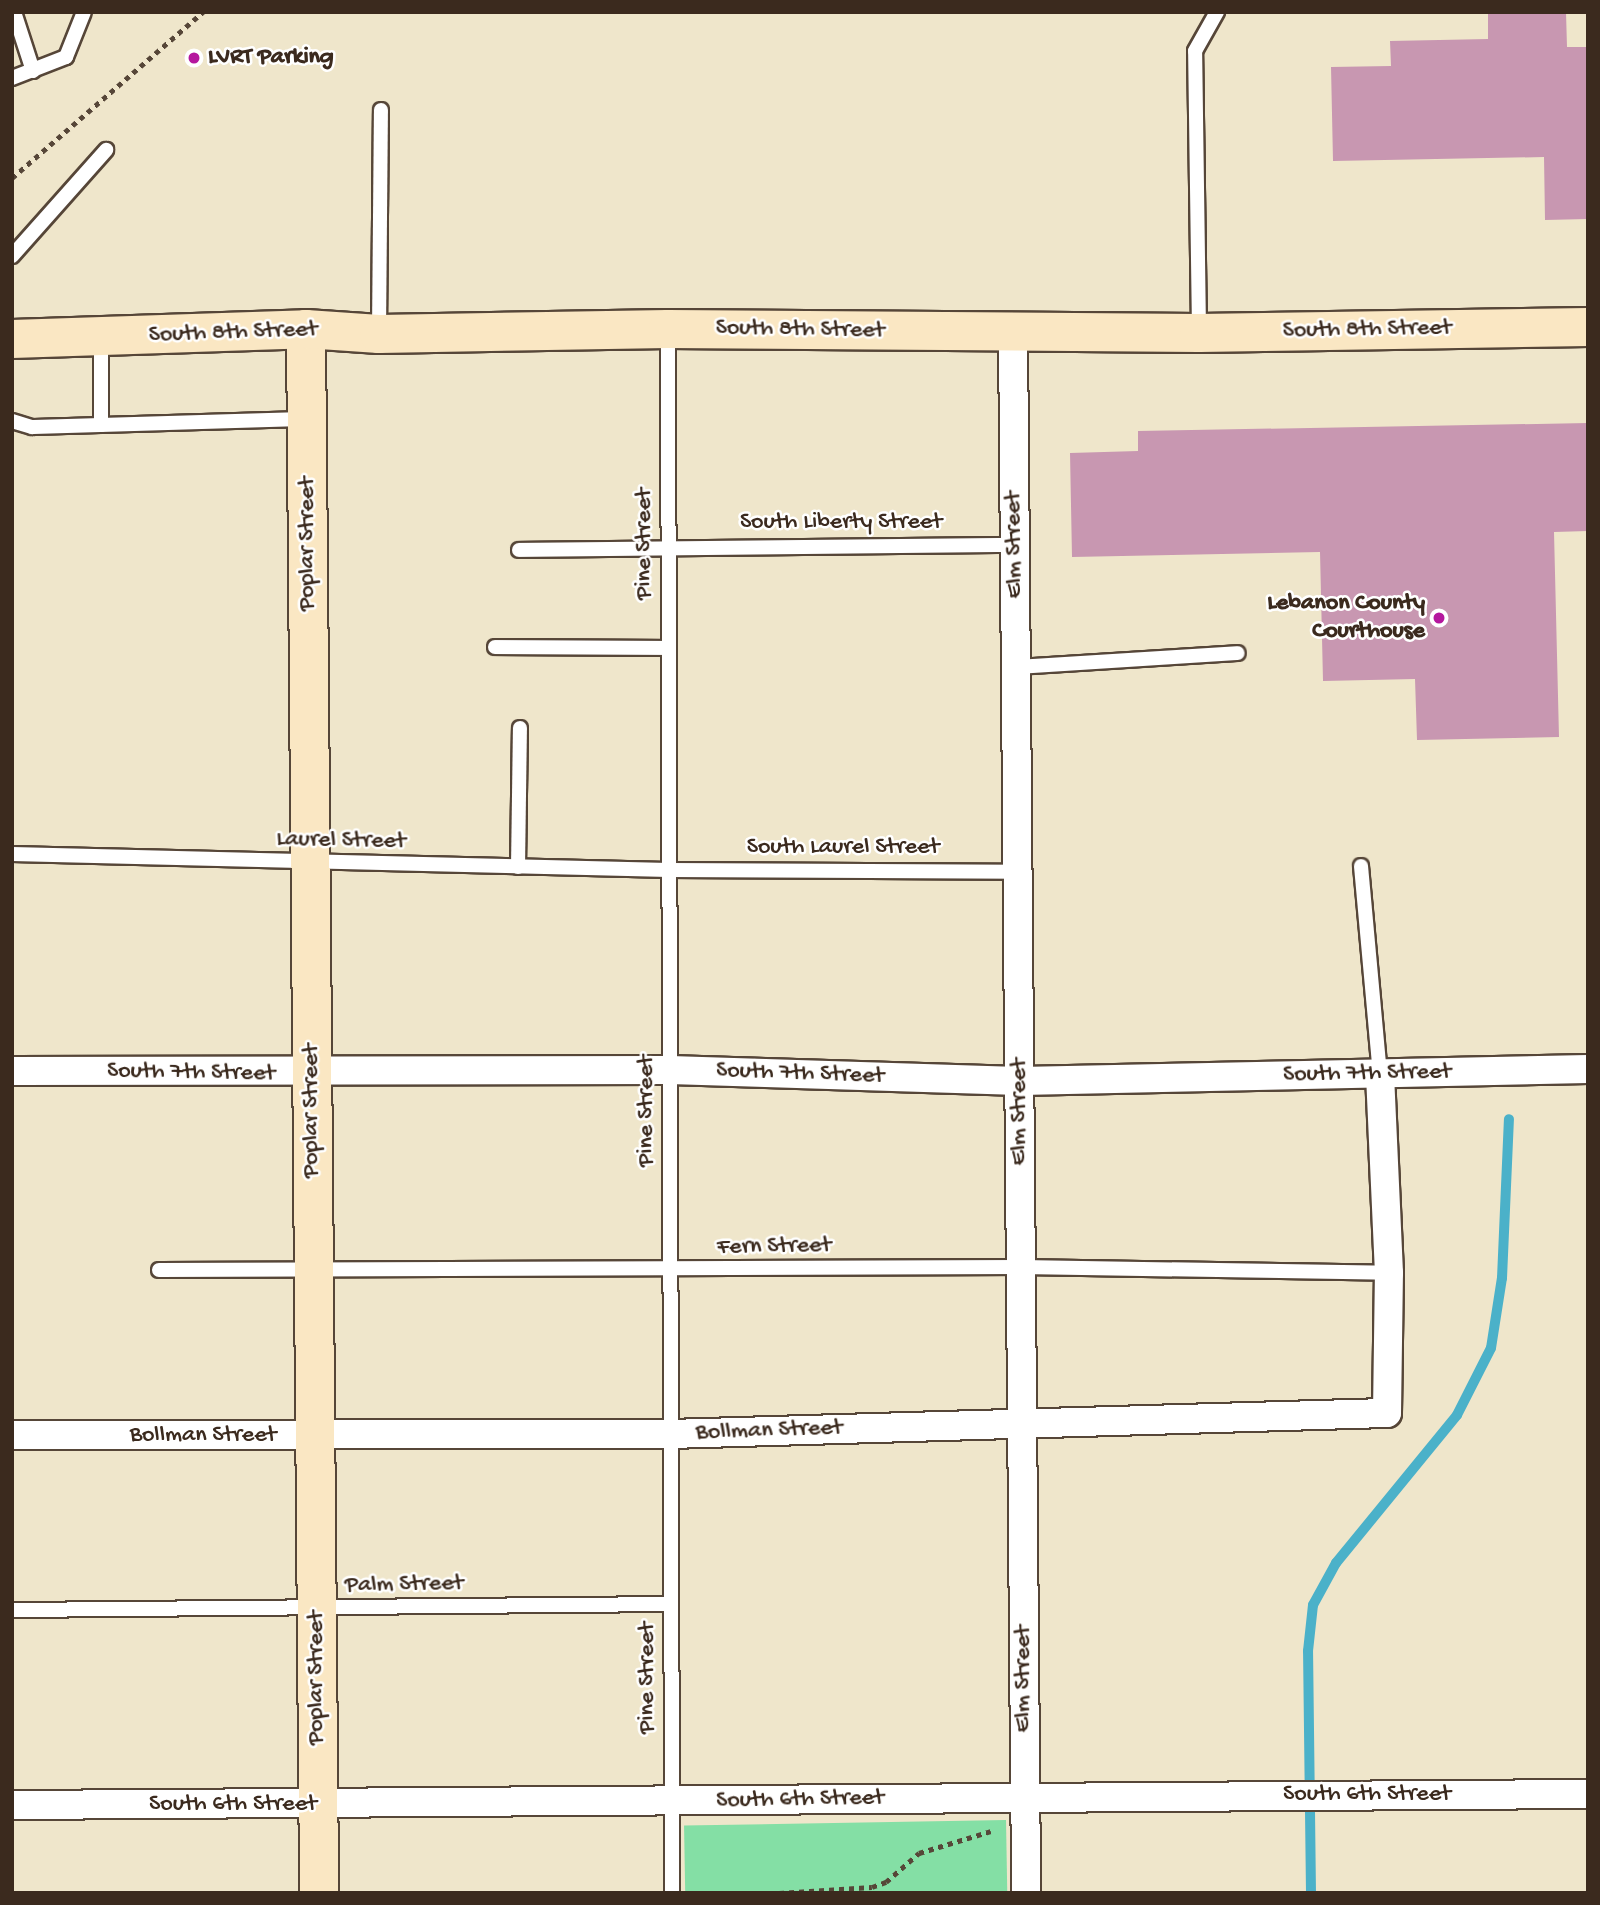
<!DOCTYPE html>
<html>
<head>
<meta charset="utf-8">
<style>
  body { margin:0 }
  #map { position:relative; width:1600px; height:1905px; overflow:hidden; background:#efe6cb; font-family:"Gochi Hand",sans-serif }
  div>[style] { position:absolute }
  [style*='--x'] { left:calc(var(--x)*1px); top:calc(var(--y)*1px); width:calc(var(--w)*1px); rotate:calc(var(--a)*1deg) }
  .green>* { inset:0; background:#84dfa5; transform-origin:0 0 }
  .stream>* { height:10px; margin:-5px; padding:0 5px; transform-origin:5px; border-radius:5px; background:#4bb1c9 }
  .building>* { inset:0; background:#c897b1 }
  .path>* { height:4.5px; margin-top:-2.25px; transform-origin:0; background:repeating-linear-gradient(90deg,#564638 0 5px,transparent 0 10px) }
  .roads { filter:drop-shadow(2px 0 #564638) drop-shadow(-2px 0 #564638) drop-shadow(0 2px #564638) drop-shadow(0 -2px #564638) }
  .lane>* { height:14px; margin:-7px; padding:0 7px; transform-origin:7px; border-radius:7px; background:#fff }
  .street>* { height:28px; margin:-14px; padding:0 14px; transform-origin:14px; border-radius:14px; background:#fff }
  .secondary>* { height:38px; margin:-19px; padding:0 19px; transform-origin:19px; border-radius:19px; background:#fae7c3 }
  .dots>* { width:19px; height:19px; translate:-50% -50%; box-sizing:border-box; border:4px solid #fff; border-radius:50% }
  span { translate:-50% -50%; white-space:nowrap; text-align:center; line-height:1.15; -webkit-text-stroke:5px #fff; paint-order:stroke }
  .poi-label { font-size:24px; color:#3b2a1e; font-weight:700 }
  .left { translate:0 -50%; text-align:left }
  .right { translate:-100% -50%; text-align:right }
  .street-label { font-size:24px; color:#3b2a1e }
  .frame { position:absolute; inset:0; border:14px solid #3b2a1e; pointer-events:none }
</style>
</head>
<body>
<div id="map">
  <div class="green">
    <i style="left:1006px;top:1820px;width:73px;height:322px;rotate:89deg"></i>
  </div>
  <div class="stream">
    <i style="--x:1311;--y:1893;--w:242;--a:-90.7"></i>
    <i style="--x:1308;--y:1651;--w:46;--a:-83.8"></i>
    <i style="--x:1313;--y:1605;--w:48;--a:-61.3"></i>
    <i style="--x:1336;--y:1563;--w:191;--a:-50.7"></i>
    <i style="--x:1457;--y:1415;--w:75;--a:-63.1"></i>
    <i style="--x:1491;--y:1348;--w:71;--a:-81.1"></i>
    <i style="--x:1502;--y:1278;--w:159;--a:-87.5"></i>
  </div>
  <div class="building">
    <i style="clip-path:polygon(1488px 12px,1566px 12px,1567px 47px,1588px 47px,1588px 219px,1545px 220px,1544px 157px,1333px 161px,1331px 67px,1391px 66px,1390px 41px,1488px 39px)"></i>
    <i style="clip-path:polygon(1588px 423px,1588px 531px,1554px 532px,1559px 737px,1417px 740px,1415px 679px,1323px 681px,1320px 552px,1072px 557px,1070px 453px,1138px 451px,1138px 431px)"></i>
  </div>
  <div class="path">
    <i style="--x:12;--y:178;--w:253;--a:-41"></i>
    <i style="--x:779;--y:1893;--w:93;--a:-3.7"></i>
    <i style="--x:872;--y:1887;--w:15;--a:-20"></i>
    <i style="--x:886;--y:1882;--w:44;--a:-41.3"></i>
    <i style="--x:919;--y:1853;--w:75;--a:-17"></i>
  </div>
  <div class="roads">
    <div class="lane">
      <i style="--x:14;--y:12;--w:62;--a:72.1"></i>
      <i style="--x:12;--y:78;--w:58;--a:-21.3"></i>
      <i style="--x:66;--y:57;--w:48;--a:-68.2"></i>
      <i style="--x:12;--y:256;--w:142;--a:-48.4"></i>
      <i style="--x:668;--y:330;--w:1563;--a:89.85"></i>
      <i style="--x:1199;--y:330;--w:279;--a:-90.8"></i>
      <i style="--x:1195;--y:51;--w:45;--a:-60.6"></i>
      <i style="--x:379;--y:332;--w:222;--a:-89.5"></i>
      <i style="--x:101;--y:339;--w:86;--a:90"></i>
      <i style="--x:12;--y:421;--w:21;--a:17"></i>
      <i style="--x:32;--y:427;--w:272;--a:-1.7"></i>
      <i style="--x:519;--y:550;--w:496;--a:-0.6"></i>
      <i style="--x:495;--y:647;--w:173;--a:0.3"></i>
      <i style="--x:1016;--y:667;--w:222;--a:-3.6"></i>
      <i style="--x:12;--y:854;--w:657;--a:1.4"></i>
      <i style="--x:669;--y:870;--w:349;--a:0.3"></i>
      <i style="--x:1361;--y:866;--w:208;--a:84.8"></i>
      <i style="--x:518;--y:867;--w:139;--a:-89.2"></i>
      <i style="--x:159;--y:1270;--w:862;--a:-0.2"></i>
      <i style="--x:1021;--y:1267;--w:368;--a:0.9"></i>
      <i style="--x:12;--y:1610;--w:659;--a:-0.52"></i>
    </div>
    <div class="street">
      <i style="--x:1013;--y:331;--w:1562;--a:89.52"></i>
      <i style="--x:12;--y:1071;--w:658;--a:-0.09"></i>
      <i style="--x:670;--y:1070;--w:350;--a:1.8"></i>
      <i style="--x:1020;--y:1081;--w:568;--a:-1.21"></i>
      <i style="--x:12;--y:1435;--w:658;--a:-0.09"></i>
      <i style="--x:670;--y:1434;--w:717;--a:-1.68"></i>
      <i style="--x:1387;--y:1413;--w:140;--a:-89.2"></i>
      <i style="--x:1389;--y:1273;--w:200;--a:-92.6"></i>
      <i style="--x:12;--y:1805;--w:1576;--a:-0.4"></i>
    </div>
    <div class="secondary">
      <i style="--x:306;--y:329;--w:1564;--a:89.52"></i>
      <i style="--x:12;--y:339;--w:294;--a:-1.9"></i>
      <i style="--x:306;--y:329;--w:73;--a:3.9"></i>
      <i style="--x:379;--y:334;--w:289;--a:-1"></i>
      <i style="--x:668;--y:329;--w:531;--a:0.43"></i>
      <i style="--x:1199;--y:333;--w:389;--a:-0.9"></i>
    </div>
  </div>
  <div class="dots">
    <i style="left:194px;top:58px;background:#b5179e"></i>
    <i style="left:1439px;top:618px;background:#b5179e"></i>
  </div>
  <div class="poi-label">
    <span class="left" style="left:208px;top:58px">LVRT Parking</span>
    <span class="right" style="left:1425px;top:618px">Lebanon County<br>Courthouse</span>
  </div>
  <div class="street-label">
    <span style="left:800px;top:330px;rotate:1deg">South 8th Street</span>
    <span style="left:1367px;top:330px;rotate:-1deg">South 8th Street</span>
    <span style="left:233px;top:333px;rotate:-2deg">South 8th Street</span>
    <span style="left:841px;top:523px">South Liberty Street</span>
    <span style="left:308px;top:544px;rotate:-90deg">Poplar Street</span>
    <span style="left:645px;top:544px;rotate:-90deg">Pine Street</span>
    <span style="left:1015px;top:545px;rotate:-91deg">Elm Street</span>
    <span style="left:341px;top:841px;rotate:1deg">Laurel Street</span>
    <span style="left:843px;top:848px">South Laurel Street</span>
    <span style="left:191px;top:1073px;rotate:1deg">South 7th Street</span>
    <span style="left:800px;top:1074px;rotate:2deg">South 7th Street</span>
    <span style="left:1367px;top:1074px;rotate:-1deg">South 7th Street</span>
    <span style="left:312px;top:1111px;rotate:-90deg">Poplar Street</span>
    <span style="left:647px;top:1111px;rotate:-90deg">Pine Street</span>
    <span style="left:1020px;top:1112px;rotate:-90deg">Elm Street</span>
    <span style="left:774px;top:1247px;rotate:-1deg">Fern Street</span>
    <span style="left:769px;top:1431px;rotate:-2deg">Bollman Street</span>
    <span style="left:203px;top:1436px">Bollman Street</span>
    <span style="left:404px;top:1585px;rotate:-1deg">Palm Street</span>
    <span style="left:317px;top:1678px;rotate:-90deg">Poplar Street</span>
    <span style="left:648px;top:1678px;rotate:-90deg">Pine Street</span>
    <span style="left:1024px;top:1679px;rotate:-90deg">Elm Street</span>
    <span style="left:1367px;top:1795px">South 6th Street</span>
    <span style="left:800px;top:1800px;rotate:-1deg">South 6th Street</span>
    <span style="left:233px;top:1805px">South 6th Street</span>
  </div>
  <div class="frame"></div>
</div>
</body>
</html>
